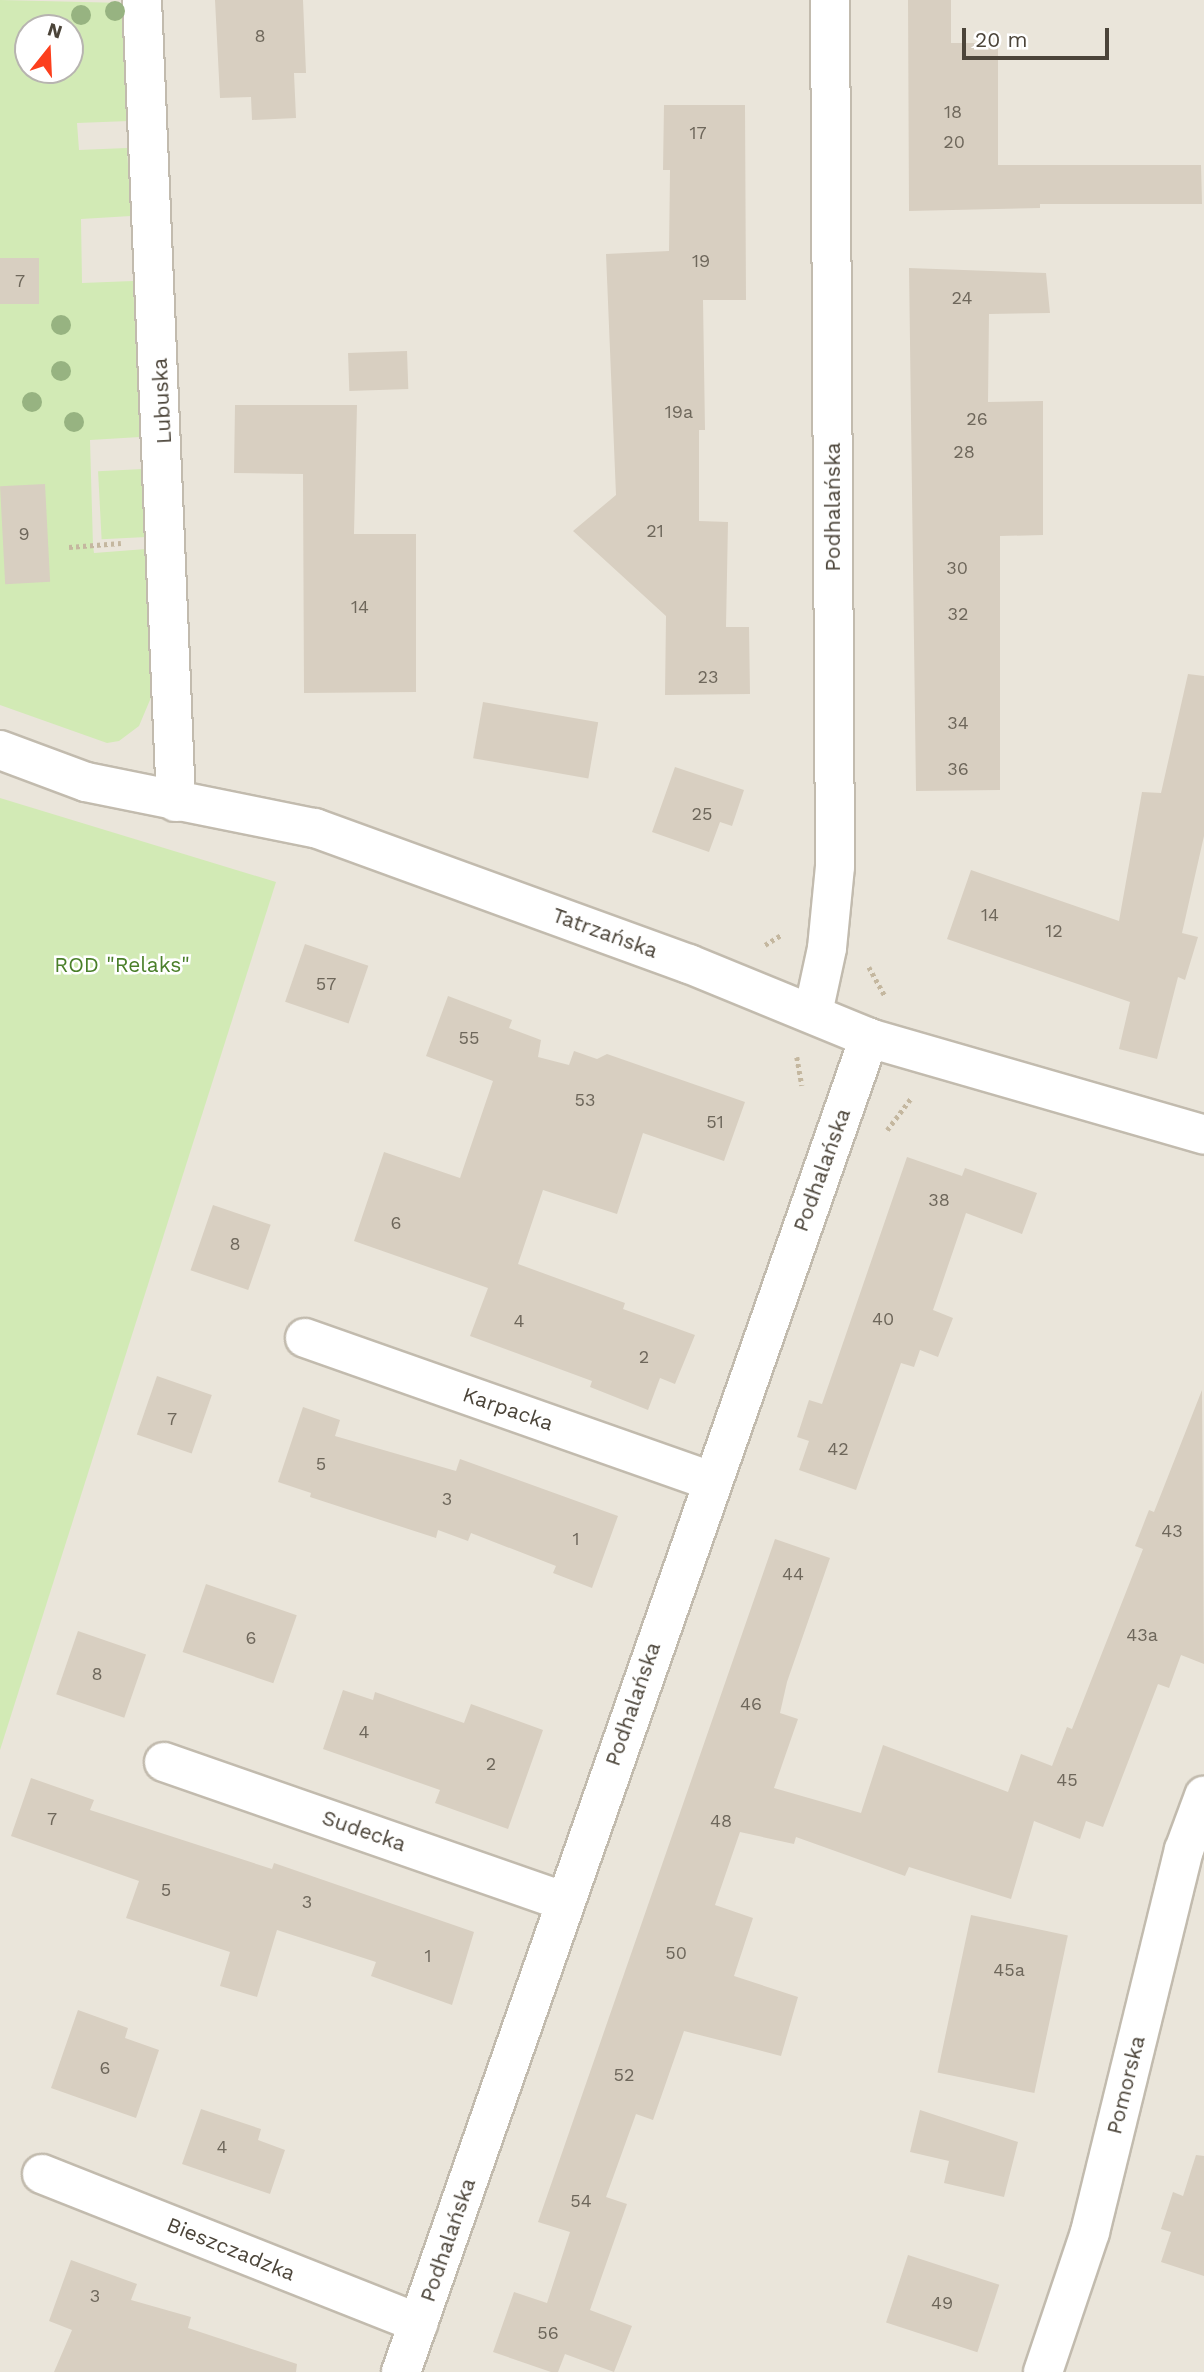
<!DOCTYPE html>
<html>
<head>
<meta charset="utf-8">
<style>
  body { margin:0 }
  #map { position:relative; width:1204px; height:2372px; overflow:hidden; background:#f6f3ec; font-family:"Work Sans",sans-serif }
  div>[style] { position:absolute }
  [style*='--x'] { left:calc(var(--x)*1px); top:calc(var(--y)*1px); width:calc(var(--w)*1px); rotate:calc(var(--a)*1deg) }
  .residential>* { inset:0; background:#eae5da }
  .green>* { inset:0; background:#d2eab5; transform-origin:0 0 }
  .building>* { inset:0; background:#d8cfc1; transform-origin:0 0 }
  .path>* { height:4.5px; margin-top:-2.25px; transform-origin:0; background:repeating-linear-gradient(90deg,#c4b79f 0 3.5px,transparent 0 7px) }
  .roads { filter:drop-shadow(2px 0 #c2bbae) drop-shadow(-2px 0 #c2bbae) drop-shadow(0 2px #c2bbae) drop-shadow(0 -2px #c2bbae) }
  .minor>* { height:38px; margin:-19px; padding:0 19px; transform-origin:19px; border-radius:19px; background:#fff }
  .trees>* { width:20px; height:20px; margin:-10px; border-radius:50%; background:#97b381 }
  span { translate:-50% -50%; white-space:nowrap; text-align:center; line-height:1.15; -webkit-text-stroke:5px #fff; paint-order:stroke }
  .number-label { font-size:18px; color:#6e675b }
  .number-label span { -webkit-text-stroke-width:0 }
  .street-label { font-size:21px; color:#4b4439 }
  .park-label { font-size:21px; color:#4a7f2a }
  .north { position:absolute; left:14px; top:14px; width:70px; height:70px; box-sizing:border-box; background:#fff; border:2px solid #b7b4b0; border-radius:50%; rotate:18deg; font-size:19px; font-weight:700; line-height:28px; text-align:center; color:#4b4439 }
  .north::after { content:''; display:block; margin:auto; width:24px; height:32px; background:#fc3f1d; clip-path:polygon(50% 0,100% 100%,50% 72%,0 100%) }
  .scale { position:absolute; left:962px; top:28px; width:147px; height:32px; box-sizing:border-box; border:4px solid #4b4439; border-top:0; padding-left:9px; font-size:21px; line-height:24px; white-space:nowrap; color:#4b4439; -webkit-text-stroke:5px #fff; paint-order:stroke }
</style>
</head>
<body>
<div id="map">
  <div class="residential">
    <i style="clip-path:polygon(evenodd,0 0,1204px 0,1204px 2372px,0 2372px,0 0,28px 28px,70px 28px,70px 70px,28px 70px,28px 28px)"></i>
  </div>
  <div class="green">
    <i style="clip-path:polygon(evenodd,0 0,125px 3px,129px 121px,77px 123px,79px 150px,127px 148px,131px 216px,81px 219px,82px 283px,133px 281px,140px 437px,90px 440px,93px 546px,94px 553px,146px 549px,155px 688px,139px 726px,119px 741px,107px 743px,0 705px,0 0,28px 28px,70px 28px,70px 70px,28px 70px,28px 28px)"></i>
    <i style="left:143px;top:469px;width:68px;height:45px;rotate:87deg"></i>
    <i style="clip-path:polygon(0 798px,276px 882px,0 1750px)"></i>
  </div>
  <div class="building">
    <i style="clip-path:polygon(215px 0,303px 0,306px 73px,294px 73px,296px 118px,252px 120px,251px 97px,220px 98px)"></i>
    <i style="clip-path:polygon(908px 0,951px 0,951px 43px,998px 43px,998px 165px,1201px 165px,1202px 204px,1040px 204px,1040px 208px,909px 211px)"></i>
    <i style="clip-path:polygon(664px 105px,745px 105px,746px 300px,703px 300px,705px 430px,699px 430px,699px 521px,728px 522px,726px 627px,749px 627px,750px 694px,665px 695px,666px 616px,573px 531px,616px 495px,606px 254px,669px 251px,670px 170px,663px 170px)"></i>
    <i style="left:0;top:258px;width:39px;height:46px"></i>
    <i style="clip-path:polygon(909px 268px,1046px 273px,1050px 313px,989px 314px,988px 402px,1043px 401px,1043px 535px,1000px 536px,1000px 790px,916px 791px)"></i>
    <i style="left:407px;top:351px;width:38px;height:59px;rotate:88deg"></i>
    <i style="clip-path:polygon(235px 405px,357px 405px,354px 534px,416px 534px,416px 692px,304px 693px,303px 474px,234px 473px)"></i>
    <i style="left:45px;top:484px;width:98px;height:45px;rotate:87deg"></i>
    <i style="clip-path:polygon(1188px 674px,1204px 676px,1204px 836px,1182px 933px,1198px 937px,1185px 980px,1178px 977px,1157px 1059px,1119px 1049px,1130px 1002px,947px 939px,971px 870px,1119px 921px,1142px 792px,1161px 793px)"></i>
    <i style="left:483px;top:702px;width:117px;height:57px;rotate:10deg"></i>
    <i style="clip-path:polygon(675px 767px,744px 790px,732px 826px,720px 822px,709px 852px,652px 832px)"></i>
    <i style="left:305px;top:944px;width:67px;height:61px;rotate:19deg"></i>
    <i style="clip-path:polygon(448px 996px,512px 1020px,509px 1028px,541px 1040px,538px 1057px,569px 1065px,574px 1051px,597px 1059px,607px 1054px,745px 1102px,724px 1161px,643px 1133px,617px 1214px,543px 1190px,518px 1264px,625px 1303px,623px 1309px,695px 1335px,675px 1384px,660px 1378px,648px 1410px,590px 1387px,592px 1381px,470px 1336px,488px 1288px,354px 1241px,384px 1152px,460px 1178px,493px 1081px,426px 1056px)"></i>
    <i style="clip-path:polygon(907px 1157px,962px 1176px,965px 1168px,1037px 1193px,1022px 1234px,966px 1213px,933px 1310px,953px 1318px,938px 1357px,920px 1350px,914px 1367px,901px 1363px,856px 1490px,799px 1470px,809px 1441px,797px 1437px,809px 1400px,822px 1404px)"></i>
    <i style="left:213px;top:1205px;width:61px;height:69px;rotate:19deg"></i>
    <i style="left:157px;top:1376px;width:58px;height:62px;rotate:19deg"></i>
    <i style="clip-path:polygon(1202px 1390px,1204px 1664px,1181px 1655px,1169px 1688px,1158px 1684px,1103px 1827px,1086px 1821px,1080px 1839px,1034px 1821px,1011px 1899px,909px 1867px,905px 1876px,796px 1837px,794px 1844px,740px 1832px,715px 1905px,753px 1918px,734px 1976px,798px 1997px,781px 2056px,684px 2031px,653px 2120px,636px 2114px,606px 2197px,627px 2204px,590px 2310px,632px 2326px,614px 2372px,565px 2354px,558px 2372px,551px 2372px,493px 2352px,514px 2292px,547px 2303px,570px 2232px,538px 2222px,775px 1539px,830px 1558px,787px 1682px,780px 1713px,798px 1719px,774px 1788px,861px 1813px,883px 1745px,1008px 1792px,1021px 1754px,1052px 1766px,1067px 1727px,1072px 1729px,1143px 1549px,1135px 1546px,1149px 1510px,1154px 1512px)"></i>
    <i style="clip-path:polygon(303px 1407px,340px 1420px,335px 1436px,456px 1471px,460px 1459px,618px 1516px,592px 1588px,553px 1573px,556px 1566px,471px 1533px,468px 1541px,438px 1530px,436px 1538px,310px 1497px,311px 1493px,278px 1482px)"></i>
    <i style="left:206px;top:1584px;width:96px;height:72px;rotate:19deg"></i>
    <i style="left:78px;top:1631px;width:72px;height:67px;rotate:19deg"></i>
    <i style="clip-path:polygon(343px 1690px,373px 1700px,375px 1692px,464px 1723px,471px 1704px,543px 1730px,508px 1829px,435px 1803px,440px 1790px,323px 1749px)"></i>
    <i style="clip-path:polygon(31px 1778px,94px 1800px,90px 1810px,272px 1869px,274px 1863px,474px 1932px,452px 2005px,371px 1976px,376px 1962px,277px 1930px,257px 1997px,220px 1986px,230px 1952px,126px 1918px,139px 1881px,11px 1836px)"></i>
    <i style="left:971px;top:1915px;width:99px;height:161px;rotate:12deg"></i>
    <i style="clip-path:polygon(78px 2010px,128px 2028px,125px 2038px,159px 2050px,136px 2118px,51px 2088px)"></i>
    <i style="clip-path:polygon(201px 2109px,261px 2129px,258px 2140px,285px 2150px,270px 2194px,182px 2164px)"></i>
    <i style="clip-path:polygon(920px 2110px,1018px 2142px,1004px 2197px,944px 2183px,949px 2161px,910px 2152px)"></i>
    <i style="clip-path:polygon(1196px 2155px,1204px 2156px,1204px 2276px,1161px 2262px,1171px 2232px,1161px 2229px,1173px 2192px,1183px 2196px)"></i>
    <i style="left:908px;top:2255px;width:96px;height:71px;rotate:18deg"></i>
    <i style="clip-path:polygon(71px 2260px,137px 2284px,131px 2300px,191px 2317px,188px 2328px,297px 2364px,296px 2372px,54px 2372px,72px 2330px,49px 2321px)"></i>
  </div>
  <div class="path">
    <i style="--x:69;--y:547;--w:52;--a:-4.4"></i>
    <i style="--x:765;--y:945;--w:19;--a:-32"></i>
    <i style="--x:869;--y:967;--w:33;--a:61"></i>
    <i style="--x:797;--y:1057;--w:29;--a:80"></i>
    <i style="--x:887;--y:1130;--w:40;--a:-53"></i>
  </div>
  <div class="roads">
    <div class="minor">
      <i style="--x:142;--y:0;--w:803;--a:87.57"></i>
      <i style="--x:0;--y:750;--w:92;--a:20.4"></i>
      <i style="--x:86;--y:782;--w:234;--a:11.4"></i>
      <i style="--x:315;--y:828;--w:398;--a:20"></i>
      <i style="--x:689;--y:964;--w:195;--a:22.3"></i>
      <i style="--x:869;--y:1038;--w:349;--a:16.1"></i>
      <i style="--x:813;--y:1013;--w:66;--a:-77.8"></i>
      <i style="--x:827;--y:948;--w:81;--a:-84.4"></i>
      <i style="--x:835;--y:867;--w:867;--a:-90.33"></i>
      <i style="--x:305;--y:1338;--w:430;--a:19.4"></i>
      <i style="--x:164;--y:1762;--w:423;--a:19.2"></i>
      <i style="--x:42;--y:2174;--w:405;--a:21.6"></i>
      <i style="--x:401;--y:2372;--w:1414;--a:-70.67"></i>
      <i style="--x:1043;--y:2372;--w:148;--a:-71.4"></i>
      <i style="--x:1090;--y:2232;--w:393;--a:-76.2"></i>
      <i style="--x:1184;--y:1850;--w:58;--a:-69.7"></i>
    </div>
  </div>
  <div class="trees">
    <i style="left:115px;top:11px"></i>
    <i style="left:81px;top:15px"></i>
    <i style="left:61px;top:325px"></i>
    <i style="left:61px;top:371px"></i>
    <i style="left:32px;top:402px"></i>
    <i style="left:74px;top:422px"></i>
  </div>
  <div class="number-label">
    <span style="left:260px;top:36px">8</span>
    <span style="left:953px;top:112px">18</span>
    <span style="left:698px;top:133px">17</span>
    <span style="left:954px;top:142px">20</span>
    <span style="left:701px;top:261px">19</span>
    <span style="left:20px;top:281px">7</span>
    <span style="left:962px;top:298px">24</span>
    <span style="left:679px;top:412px">19a</span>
    <span style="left:977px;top:419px">26</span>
    <span style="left:964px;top:452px">28</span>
    <span style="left:655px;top:531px">21</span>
    <span style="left:24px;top:534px">9</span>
    <span style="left:957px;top:568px">30</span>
    <span style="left:360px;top:607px">14</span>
    <span style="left:958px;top:614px">32</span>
    <span style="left:708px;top:677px">23</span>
    <span style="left:958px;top:723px">34</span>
    <span style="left:958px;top:769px">36</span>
    <span style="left:702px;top:814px">25</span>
    <span style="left:990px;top:915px">14</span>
    <span style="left:1054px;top:931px">12</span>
    <span style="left:326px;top:984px">57</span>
    <span style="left:469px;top:1038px">55</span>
    <span style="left:585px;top:1100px">53</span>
    <span style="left:715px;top:1122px">51</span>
    <span style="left:939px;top:1200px">38</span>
    <span style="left:396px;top:1223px">6</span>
    <span style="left:235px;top:1244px">8</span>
    <span style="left:883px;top:1319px">40</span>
    <span style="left:519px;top:1321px">4</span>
    <span style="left:644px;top:1357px">2</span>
    <span style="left:172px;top:1419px">7</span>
    <span style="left:838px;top:1449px">42</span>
    <span style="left:321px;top:1464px">5</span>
    <span style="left:447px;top:1499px">3</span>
    <span style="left:1172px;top:1531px">43</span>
    <span style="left:576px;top:1539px">1</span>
    <span style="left:793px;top:1574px">44</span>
    <span style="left:1142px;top:1635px">43a</span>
    <span style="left:251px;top:1638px">6</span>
    <span style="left:97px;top:1674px">8</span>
    <span style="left:751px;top:1704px">46</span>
    <span style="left:364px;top:1732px">4</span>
    <span style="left:491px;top:1764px">2</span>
    <span style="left:1067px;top:1780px">45</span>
    <span style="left:52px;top:1819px">7</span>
    <span style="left:721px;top:1821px">48</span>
    <span style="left:166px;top:1890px">5</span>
    <span style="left:307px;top:1902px">3</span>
    <span style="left:676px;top:1953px">50</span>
    <span style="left:428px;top:1956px">1</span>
    <span style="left:1009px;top:1970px">45a</span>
    <span style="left:105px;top:2068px">6</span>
    <span style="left:624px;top:2075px">52</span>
    <span style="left:222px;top:2147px">4</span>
    <span style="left:581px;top:2201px">54</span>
    <span style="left:95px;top:2296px">3</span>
    <span style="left:942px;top:2303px">49</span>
    <span style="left:548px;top:2333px">56</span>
  </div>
  <div class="street-label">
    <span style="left:162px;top:401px;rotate:-93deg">Lubuska</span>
    <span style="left:833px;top:507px;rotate:-90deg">Podhalańska</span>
    <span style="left:605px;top:933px;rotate:20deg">Tatrzańska</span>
    <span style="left:822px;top:1170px;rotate:-70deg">Podhalańska</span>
    <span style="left:508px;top:1409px;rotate:19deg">Karpacka</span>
    <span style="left:633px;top:1704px;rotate:-71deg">Podhalańska</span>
    <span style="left:364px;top:1831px;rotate:19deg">Sudecka</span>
    <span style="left:1126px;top:2085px;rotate:-76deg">Pomorska</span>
    <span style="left:448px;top:2240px;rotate:-71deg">Podhalańska</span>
    <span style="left:231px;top:2249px;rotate:22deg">Bieszczadzka</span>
  </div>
  <div class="park-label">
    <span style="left:122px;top:965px">ROD "Relaks"</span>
  </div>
  <div class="north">N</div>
  <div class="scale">20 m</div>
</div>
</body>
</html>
